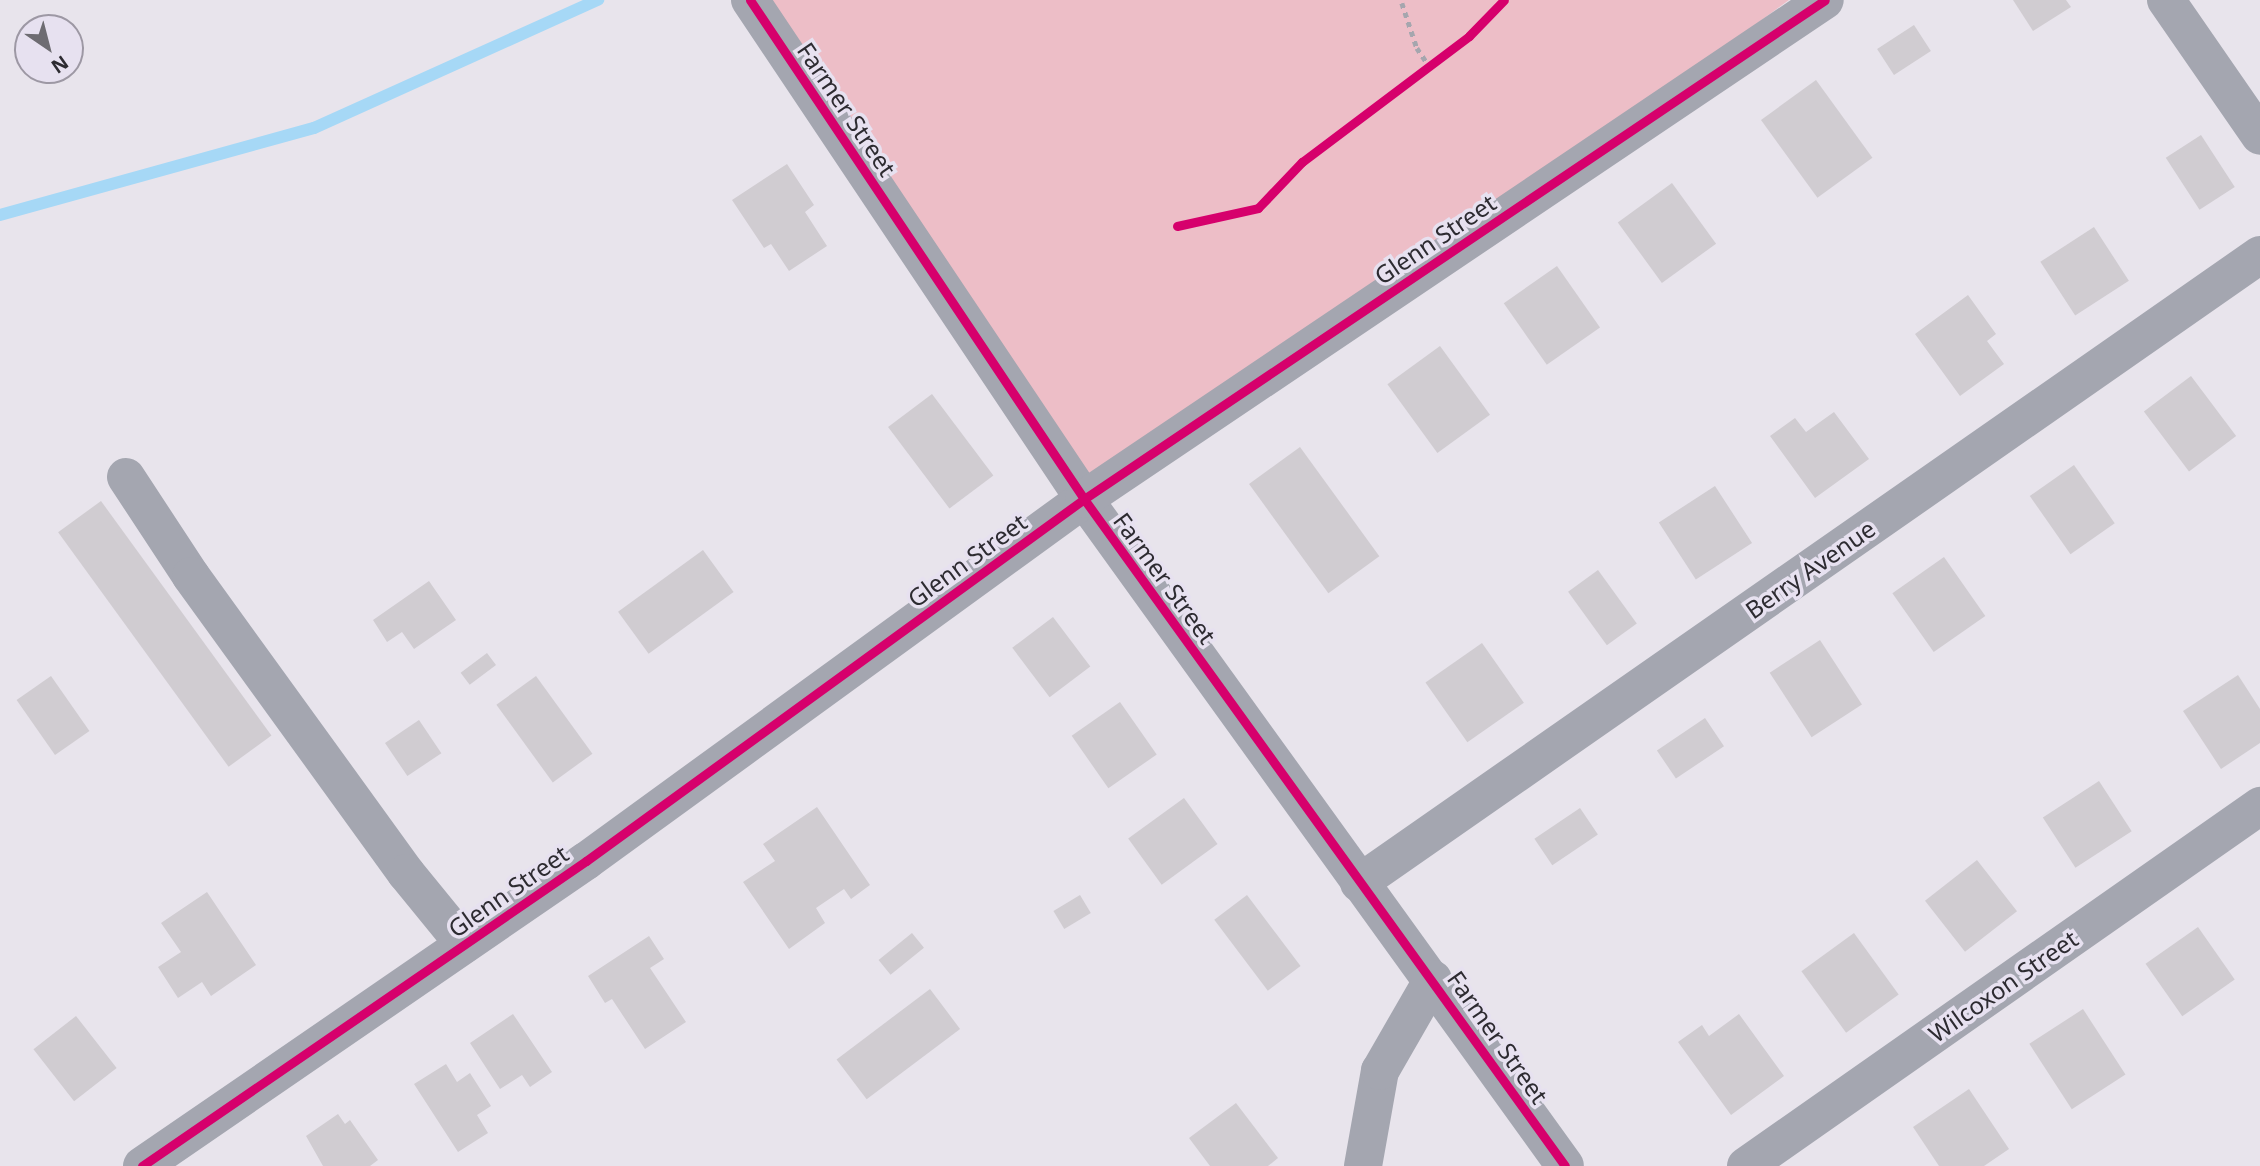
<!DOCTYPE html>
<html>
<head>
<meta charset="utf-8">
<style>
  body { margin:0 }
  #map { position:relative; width:2260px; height:1166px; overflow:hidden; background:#e8e4ec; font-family:"Noto Sans",sans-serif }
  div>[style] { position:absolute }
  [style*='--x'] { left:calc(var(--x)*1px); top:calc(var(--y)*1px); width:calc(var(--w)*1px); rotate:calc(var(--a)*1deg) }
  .green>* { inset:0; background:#edbec7 }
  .stream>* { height:12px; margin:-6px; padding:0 6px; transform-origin:6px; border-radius:6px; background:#a6d8f6 }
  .building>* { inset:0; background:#d0ccd1; transform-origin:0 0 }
  .path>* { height:4.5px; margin-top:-2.25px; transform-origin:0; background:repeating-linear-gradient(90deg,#a5a6ae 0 5px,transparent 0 10px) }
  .minor>* { height:38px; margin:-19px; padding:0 19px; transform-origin:19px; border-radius:19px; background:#a4a6b0 }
  .cycleway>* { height:9px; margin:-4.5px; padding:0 4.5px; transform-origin:4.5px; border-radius:4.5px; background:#d6006c }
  span { translate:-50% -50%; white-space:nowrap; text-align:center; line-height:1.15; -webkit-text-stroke:7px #e7e1f0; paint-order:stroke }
  .street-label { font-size:24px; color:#2d2b31 }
  .north { position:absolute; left:14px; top:14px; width:70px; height:70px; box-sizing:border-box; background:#e7e1f0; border:2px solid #9d98a4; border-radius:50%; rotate:145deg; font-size:19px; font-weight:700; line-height:28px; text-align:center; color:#2d2b31 }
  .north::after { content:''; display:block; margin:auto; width:24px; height:32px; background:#6e6c72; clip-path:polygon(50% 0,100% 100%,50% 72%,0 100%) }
</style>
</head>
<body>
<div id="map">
  <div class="green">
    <i style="clip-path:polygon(740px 0,1789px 0,1094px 511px)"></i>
  </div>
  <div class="stream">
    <i style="--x:0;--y:215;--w:326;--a:-15.5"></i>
    <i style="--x:314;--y:128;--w:312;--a:-24.3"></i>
  </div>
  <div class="building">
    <i style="clip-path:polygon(2013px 0,2066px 0,2071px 7px,2033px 31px)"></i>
    <i style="left:1914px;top:25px;width:31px;height:44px;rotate:57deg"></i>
    <i style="left:1816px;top:80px;width:96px;height:68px;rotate:54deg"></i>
    <i style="left:2201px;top:135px;width:62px;height:42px;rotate:57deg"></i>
    <i style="clip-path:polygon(787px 164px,814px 205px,805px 212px,827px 246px,789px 271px,771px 244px,764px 248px,732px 200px)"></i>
    <i style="left:1672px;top:183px;width:75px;height:67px;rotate:54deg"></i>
    <i style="left:2094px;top:227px;width:64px;height:64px;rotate:57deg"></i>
    <i style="left:1557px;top:266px;width:75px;height:65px;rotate:55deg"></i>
    <i style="clip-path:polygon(1968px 295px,1996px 334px,1987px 341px,2004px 364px,1960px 396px,1915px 334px)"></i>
    <i style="left:1440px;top:346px;width:85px;height:65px;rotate:54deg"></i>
    <i style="left:2191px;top:376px;width:75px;height:59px;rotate:53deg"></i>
    <i style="left:932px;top:394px;width:102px;height:55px;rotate:53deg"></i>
    <i style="clip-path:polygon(1834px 412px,1869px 459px,1815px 498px,1770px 436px,1795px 418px,1806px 432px)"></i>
    <i style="left:1300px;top:447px;width:135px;height:63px;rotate:54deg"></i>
    <i style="left:2074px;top:465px;width:71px;height:54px;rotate:55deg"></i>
    <i style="left:1715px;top:486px;width:68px;height:67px;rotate:57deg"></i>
    <i style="left:101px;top:501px;width:290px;height:53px;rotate:54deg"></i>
    <i style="left:703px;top:550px;width:52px;height:105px;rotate:54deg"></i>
    <i style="left:1944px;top:557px;width:72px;height:63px;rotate:55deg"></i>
    <i style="left:1598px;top:570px;width:66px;height:37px;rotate:54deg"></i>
    <i style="clip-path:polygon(429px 581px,456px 620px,414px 649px,402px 632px,387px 642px,373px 620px)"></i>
    <i style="left:1053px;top:617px;width:62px;height:51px;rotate:53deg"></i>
    <i style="left:1820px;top:640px;width:77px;height:60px;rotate:57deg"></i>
    <i style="left:1482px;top:643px;width:73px;height:69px;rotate:55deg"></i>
    <i style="left:487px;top:653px;width:15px;height:33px;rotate:53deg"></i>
    <i style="clip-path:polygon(2238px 675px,2260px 709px,2260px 743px,2221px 769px,2183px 711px)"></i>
    <i style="left:51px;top:676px;width:67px;height:42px;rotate:55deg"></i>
    <i style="left:536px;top:676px;width:96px;height:49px;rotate:54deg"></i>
    <i style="left:1120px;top:702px;width:64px;height:59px;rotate:55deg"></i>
    <i style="left:1705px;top:718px;width:34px;height:58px;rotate:56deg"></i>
    <i style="left:419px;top:720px;width:40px;height:41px;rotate:56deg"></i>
    <i style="left:2099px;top:781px;width:60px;height:67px;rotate:57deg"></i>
    <i style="left:1184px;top:798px;width:57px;height:69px;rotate:54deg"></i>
    <i style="clip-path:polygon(817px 807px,870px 885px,851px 899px,844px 889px,816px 908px,825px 923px,789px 949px,743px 882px,775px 861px,763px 844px)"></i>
    <i style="left:1580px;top:808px;width:32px;height:55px;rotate:56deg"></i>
    <i style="left:1977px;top:860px;width:65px;height:66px;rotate:52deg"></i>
    <i style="clip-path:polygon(207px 892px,256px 965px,211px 996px,202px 982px,178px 998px,158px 967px,181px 952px,161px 923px)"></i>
    <i style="left:1080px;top:895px;width:21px;height:31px;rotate:59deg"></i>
    <i style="left:1247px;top:895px;width:89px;height:41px;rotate:53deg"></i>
    <i style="left:2198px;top:927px;width:64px;height:64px;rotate:55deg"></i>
    <i style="left:912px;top:933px;width:19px;height:43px;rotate:51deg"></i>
    <i style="left:1854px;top:933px;width:76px;height:65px;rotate:54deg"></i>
    <i style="clip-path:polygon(649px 936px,664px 959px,650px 968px,686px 1022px,645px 1049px,612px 999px,605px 1003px,588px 976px)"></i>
    <i style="left:930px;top:989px;width:50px;height:117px;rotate:53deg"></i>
    <i style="left:2083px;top:1009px;width:78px;height:64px;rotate:57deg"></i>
    <i style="clip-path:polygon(513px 1014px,552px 1072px,530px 1087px,522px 1075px,500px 1089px,470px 1043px)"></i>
    <i style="clip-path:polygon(1739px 1014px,1784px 1076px,1731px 1115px,1678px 1042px,1702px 1025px,1709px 1036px)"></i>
    <i style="left:76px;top:1016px;width:66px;height:54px;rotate:52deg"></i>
    <i style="clip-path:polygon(446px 1064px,457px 1082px,470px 1073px,491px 1106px,477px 1115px,488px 1133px,458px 1152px,414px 1084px)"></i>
    <i style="clip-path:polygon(1969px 1089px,2009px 1149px,1984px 1166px,1939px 1166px,1913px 1127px)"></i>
    <i style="clip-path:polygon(1236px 1103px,1278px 1158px,1268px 1166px,1210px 1166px,1189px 1138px)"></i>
    <i style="clip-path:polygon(338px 1114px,345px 1124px,350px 1120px,378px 1160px,370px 1166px,323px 1166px,306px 1136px)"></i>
  </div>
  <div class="path">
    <i style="--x:1402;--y:3;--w:47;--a:71.6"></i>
    <i style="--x:1417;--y:48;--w:22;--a:56"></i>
  </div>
  <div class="minor">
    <i style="--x:750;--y:0;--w:600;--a:56.2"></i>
    <i style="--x:1084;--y:499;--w:822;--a:54.2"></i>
    <i style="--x:2166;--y:0;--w:165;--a:55.3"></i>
    <i style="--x:126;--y:477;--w:118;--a:56.7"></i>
    <i style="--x:191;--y:576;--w:367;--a:54.1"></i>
    <i style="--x:406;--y:873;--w:92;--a:50.8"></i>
    <i style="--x:1359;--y:883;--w:1098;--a:-34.88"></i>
    <i style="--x:142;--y:1166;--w:539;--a:-34.49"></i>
    <i style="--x:586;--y:861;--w:616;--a:-36.01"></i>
    <i style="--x:1084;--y:499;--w:893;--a:-33.96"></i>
    <i style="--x:1363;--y:1166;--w:97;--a:-79.9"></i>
    <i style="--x:1380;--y:1071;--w:106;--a:-60.1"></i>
    <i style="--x:1746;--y:1166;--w:628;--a:-35.01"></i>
  </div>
  <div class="cycleway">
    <i style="--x:750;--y:0;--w:600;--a:56.2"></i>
    <i style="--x:1084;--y:499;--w:822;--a:54.2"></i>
    <i style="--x:1177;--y:226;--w:83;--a:-12.5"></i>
    <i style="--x:1258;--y:208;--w:64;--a:-46.3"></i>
    <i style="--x:1302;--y:162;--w:209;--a:-37"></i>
    <i style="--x:1469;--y:36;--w:50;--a:-45.8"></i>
    <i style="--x:142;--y:1166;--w:539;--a:-34.49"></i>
    <i style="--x:586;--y:861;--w:616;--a:-36.01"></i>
    <i style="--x:1084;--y:499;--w:893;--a:-33.96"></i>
  </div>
  <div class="street-label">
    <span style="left:847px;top:109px;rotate:56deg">Farmer Street</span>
    <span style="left:1435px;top:239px;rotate:-34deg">Glenn Street</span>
    <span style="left:967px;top:560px;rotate:-36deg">Glenn Street</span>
    <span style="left:1810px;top:569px;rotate:-35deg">Berry Avenue</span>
    <span style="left:1165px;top:578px;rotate:54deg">Farmer Street</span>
    <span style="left:508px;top:891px;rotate:-35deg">Glenn Street</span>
    <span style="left:2003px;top:986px;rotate:-35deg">Wilcoxon Street</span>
    <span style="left:1498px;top:1037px;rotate:55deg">Farmer Street</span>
  </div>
  <div class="north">N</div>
</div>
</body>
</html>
